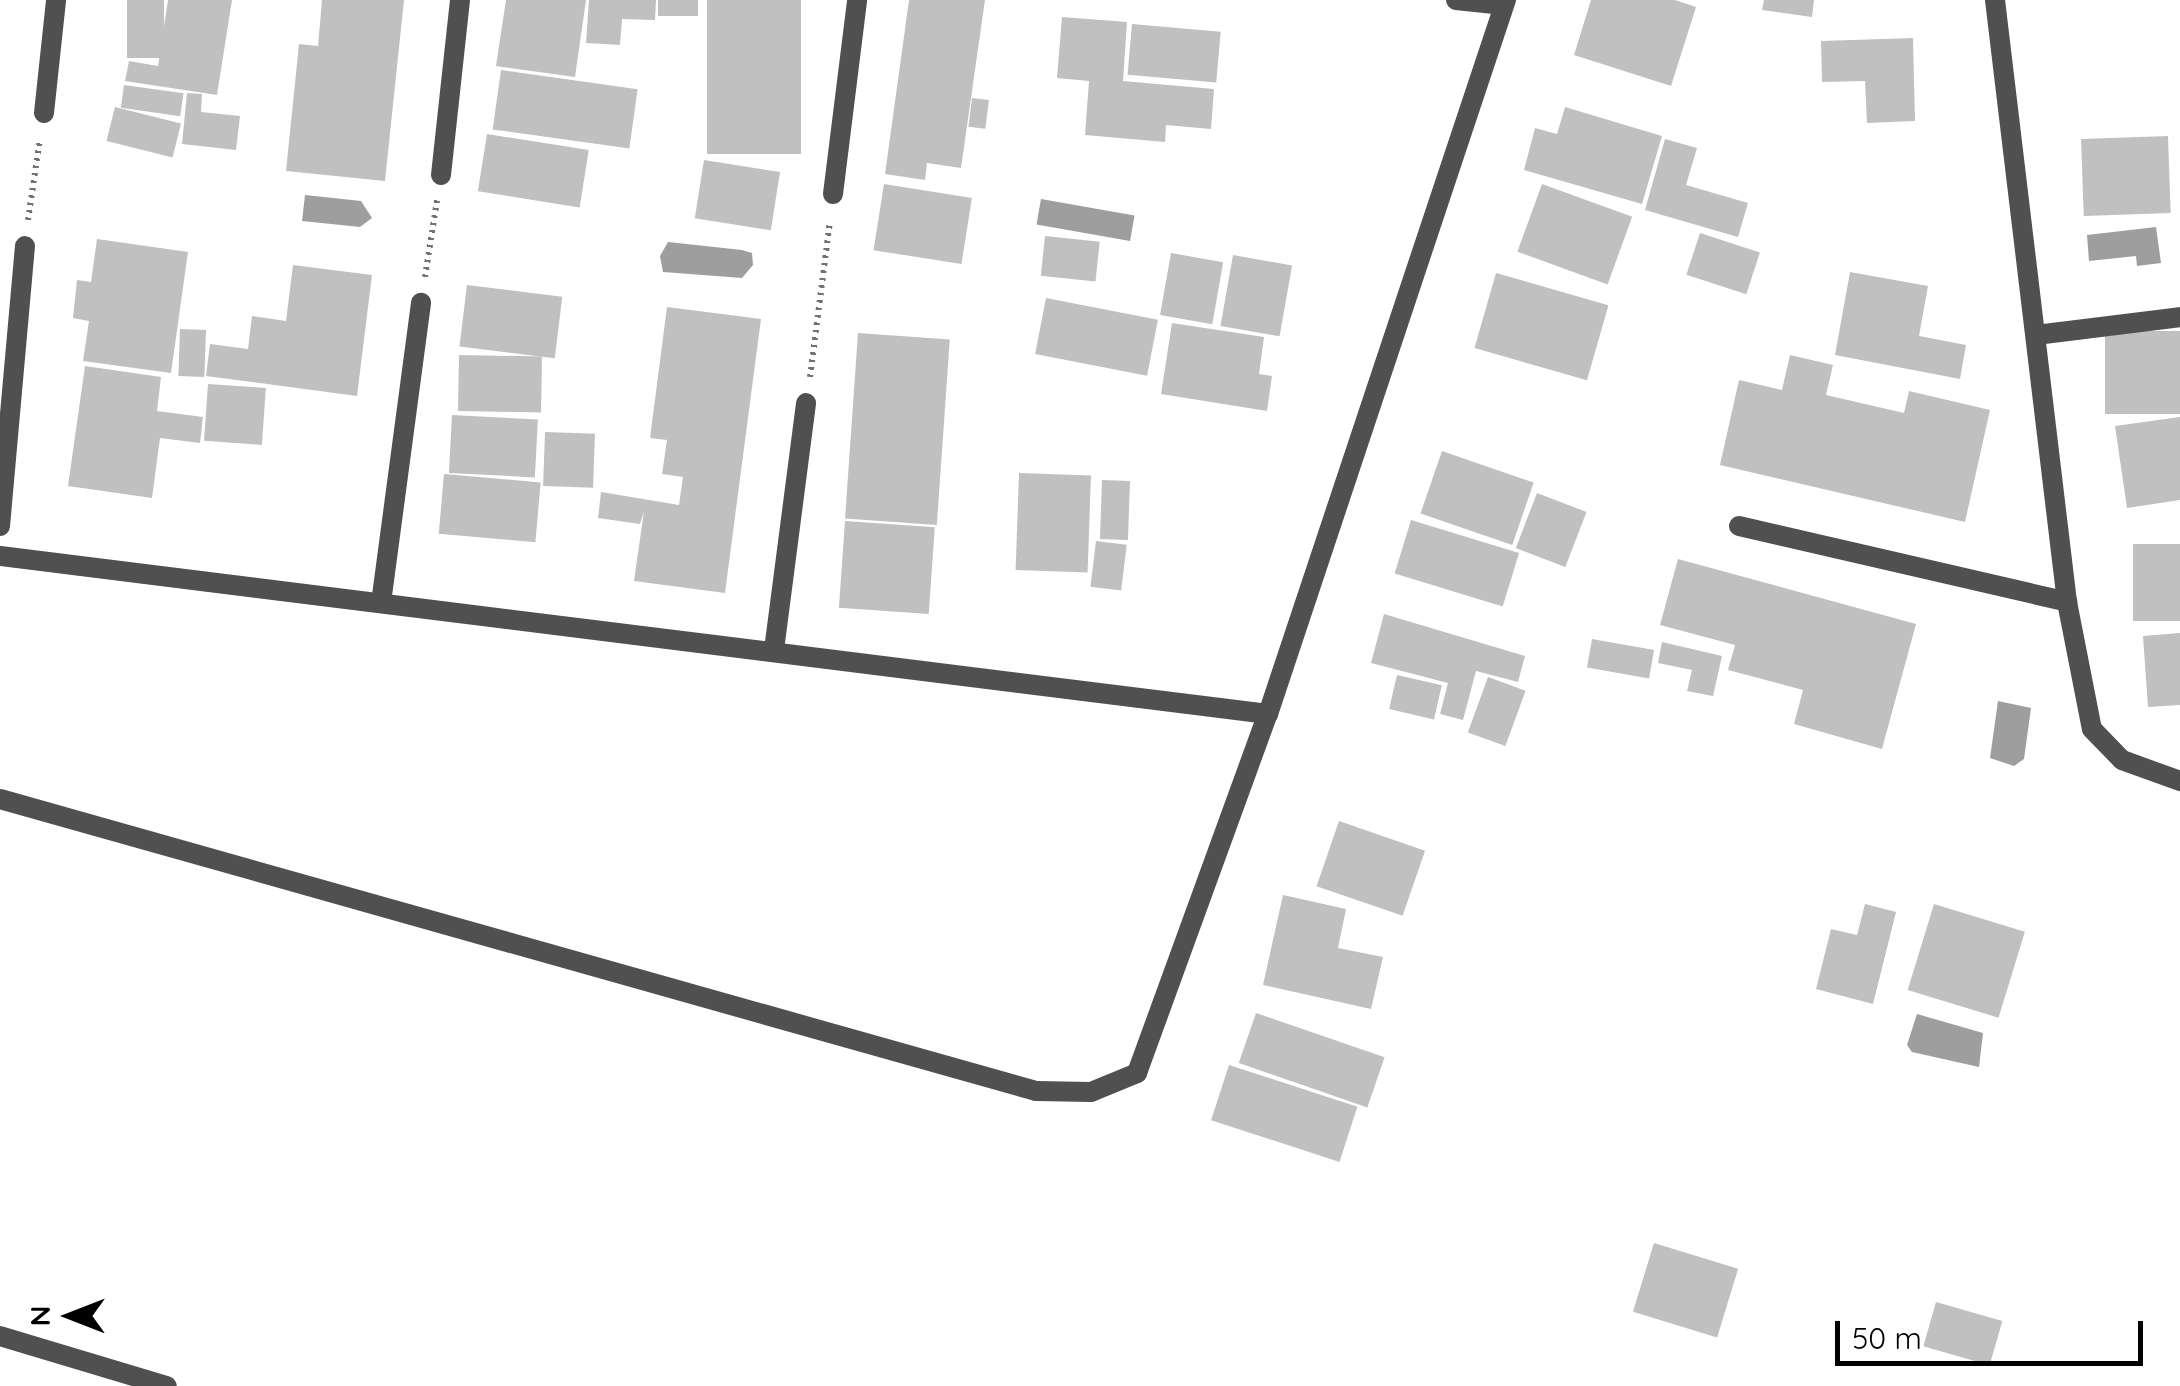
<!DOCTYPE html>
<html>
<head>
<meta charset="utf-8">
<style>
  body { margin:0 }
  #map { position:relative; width:2180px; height:1386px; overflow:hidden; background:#fff; font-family:Quicksand,sans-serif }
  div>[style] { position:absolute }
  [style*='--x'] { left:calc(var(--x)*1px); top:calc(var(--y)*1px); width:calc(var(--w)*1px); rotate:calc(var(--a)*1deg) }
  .water>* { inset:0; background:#9e9e9e; transform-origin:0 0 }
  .building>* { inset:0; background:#c0c0c0; transform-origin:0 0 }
  .path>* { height:6px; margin-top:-3px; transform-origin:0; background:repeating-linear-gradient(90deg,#727272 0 2.5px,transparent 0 7.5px) }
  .minor>* { height:20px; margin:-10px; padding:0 10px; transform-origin:10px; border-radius:10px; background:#505050 }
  span { translate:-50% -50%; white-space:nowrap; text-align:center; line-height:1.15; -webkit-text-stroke:10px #fff; paint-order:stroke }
  .north { position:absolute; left:20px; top:1266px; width:100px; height:100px; -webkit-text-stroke:8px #fff; paint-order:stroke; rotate:270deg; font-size:28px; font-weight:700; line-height:40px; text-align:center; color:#000 }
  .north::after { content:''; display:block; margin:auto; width:35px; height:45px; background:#000; clip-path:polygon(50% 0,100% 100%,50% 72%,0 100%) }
  .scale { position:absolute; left:1835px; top:1321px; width:308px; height:45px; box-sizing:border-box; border:5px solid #000; border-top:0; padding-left:12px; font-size:30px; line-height:35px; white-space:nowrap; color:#000; -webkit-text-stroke:8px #fff; paint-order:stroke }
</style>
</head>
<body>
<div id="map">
  <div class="water">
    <i style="clip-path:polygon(305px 195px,361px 201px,372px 218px,360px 227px,302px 221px)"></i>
    <i style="left:1041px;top:199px;width:95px;height:26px;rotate:10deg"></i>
    <i style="clip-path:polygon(2156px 227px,2161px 263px,2137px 266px,2136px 256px,2089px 261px,2087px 235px)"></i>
    <i style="clip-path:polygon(668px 242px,742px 250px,752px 253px,753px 265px,742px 278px,663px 272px,660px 256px)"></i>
    <i style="clip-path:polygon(1998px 701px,2031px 708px,2024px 759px,2014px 766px,1990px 758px)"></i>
    <i style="clip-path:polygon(1917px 1014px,1983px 1033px,1979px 1067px,1912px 1052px,1907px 1045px)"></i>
  </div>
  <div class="building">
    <i style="left:127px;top:0;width:37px;height:58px"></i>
    <i style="clip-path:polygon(168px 0,232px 0,217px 95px,125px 81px,129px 61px,158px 66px)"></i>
    <i style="clip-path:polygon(322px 0,404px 0,385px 181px,286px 171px,299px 44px,318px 46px)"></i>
    <i style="clip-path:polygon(506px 0,586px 0,575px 77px,496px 66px)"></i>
    <i style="clip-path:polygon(589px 0,656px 0,655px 20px,622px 19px,620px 45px,586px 43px)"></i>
    <i style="left:658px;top:0;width:40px;height:16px"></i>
    <i style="left:707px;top:0;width:94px;height:154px"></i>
    <i style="clip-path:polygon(909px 0,985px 0,961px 168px,927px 163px,925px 180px,885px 174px)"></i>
    <i style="clip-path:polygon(1591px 0,1675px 0,1696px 7px,1671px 86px,1574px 55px)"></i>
    <i style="clip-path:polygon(1764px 0,1814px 0,1812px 17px,1762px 10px)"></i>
    <i style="clip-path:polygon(1062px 17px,1127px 22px,1123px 81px,1214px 89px,1211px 129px,1166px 125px,1165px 142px,1085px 135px,1089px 81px,1057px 78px)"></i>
    <i style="left:1132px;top:24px;width:89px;height:51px;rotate:5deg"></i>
    <i style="clip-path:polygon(1913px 38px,1915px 121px,1867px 123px,1865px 81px,1822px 82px,1821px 41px)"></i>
    <i style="left:501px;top:70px;width:138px;height:60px;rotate:8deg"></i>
    <i style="left:124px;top:85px;width:60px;height:23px;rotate:8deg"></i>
    <i style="clip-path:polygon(187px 93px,202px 94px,201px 112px,240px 116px,236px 150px,182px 144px)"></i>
    <i style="left:972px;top:98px;width:17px;height:29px;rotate:7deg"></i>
    <i style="left:115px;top:107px;width:68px;height:35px;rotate:14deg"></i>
    <i style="clip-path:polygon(1565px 107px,1662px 136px,1642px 204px,1524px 170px,1535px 128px,1557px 134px)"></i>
    <i style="left:487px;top:134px;width:103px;height:58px;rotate:9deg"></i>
    <i style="left:2168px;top:136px;width:77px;height:87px;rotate:88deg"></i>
    <i style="clip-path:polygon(1665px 139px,1697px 148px,1686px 185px,1748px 203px,1738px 237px,1645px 210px)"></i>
    <i style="left:704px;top:160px;width:77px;height:59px;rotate:9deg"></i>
    <i style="left:884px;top:184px;width:89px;height:67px;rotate:9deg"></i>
    <i style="left:1542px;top:184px;width:96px;height:72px;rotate:20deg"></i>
    <i style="left:1700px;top:233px;width:63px;height:44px;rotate:18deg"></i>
    <i style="left:1045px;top:236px;width:55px;height:40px;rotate:6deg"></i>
    <i style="clip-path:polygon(97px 239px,188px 252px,171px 373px,83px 361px,89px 321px,73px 318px,77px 280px,91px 282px)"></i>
    <i style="left:1171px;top:253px;width:53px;height:63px;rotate:10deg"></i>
    <i style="left:1233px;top:255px;width:60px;height:72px;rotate:10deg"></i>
    <i style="clip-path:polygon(293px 265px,372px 275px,357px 396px,206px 376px,210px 344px,248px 349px,252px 316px,286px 321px)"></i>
    <i style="clip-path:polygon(1850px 272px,1928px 286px,1919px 336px,1966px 345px,1960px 379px,1835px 355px)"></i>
    <i style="left:1496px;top:273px;width:117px;height:78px;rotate:16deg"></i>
    <i style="left:467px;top:285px;width:96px;height:62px;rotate:7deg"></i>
    <i style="left:1046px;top:298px;width:114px;height:57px;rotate:11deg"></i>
    <i style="clip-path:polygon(667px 307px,761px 319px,725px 593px,634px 581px,644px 511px,640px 524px,598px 518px,601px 492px,679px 505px,683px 477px,662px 474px,667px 440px,650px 438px)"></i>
    <i style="clip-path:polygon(1172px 323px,1264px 337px,1259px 374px,1272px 376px,1267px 411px,1161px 394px)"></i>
    <i style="left:180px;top:329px;width:26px;height:47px;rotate:2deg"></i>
    <i style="left:2180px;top:331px;width:83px;height:75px;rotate:90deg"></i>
    <i style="left:858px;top:333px;width:92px;height:186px;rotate:4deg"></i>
    <i style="left:459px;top:355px;width:83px;height:56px;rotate:1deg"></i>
    <i style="clip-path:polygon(1790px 355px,1833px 365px,1826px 395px,1904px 413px,1909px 391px,1990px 410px,1965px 522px,1720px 465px,1739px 380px,1782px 390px)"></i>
    <i style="clip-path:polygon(85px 366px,161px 377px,157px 411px,203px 417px,200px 443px,160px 438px,152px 498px,68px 486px)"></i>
    <i style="left:208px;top:384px;width:58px;height:57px;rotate:4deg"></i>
    <i style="left:452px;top:415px;width:86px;height:58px;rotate:3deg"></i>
    <i style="clip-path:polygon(2180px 417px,2180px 500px,2127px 508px,2115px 426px)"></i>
    <i style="left:545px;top:432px;width:50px;height:54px;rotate:2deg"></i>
    <i style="left:1442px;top:451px;width:97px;height:66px;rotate:19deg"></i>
    <i style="left:1019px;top:473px;width:72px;height:97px;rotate:2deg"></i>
    <i style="left:444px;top:474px;width:97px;height:60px;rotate:5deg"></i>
    <i style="left:1102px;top:480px;width:28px;height:59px;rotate:2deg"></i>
    <i style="left:1537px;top:493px;width:53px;height:59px;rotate:21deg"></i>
    <i style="left:1411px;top:520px;width:113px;height:56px;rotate:17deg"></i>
    <i style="left:845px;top:521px;width:90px;height:87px;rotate:4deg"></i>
    <i style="left:1096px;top:541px;width:31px;height:46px;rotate:7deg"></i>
    <i style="left:2180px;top:544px;width:77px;height:47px;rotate:90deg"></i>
    <i style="clip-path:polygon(1678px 559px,1916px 624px,1882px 749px,1794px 724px,1803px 690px,1728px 670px,1735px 645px,1660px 625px)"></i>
    <i style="clip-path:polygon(1384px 614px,1525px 656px,1518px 682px,1476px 671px,1463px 720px,1440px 714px,1448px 683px,1371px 663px)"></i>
    <i style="clip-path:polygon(2180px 633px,2180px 705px,2148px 707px,2143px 636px)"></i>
    <i style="left:1592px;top:639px;width:63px;height:29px;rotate:10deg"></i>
    <i style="clip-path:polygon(1662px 642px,1722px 656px,1713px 696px,1687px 691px,1692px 670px,1658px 663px)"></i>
    <i style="left:1397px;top:675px;width:46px;height:35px;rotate:13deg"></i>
    <i style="left:1488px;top:677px;width:40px;height:59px;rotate:20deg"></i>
    <i style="left:1339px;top:821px;width:91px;height:69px;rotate:19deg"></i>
    <i style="clip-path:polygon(1283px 895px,1346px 909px,1338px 948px,1383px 957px,1371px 1009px,1263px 985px)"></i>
    <i style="clip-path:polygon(1865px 904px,1896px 912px,1873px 1004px,1816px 989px,1831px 929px,1857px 935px)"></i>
    <i style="left:1934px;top:904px;width:95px;height:90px;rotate:17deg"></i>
    <i style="left:1256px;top:1013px;width:136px;height:53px;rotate:19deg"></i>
    <i style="left:1229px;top:1065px;width:135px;height:58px;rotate:18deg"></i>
    <i style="left:1654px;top:1243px;width:88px;height:72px;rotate:17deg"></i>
    <i style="left:1936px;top:1302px;width:69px;height:46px;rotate:16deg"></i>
  </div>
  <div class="path">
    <i style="--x:28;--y:220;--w:82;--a:-81.6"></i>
    <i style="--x:425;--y:277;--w:78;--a:-81.1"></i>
    <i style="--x:810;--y:377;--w:157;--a:-82.7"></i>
  </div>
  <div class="minor">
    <i style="--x:1456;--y:0;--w:48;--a:5.9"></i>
    <i style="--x:1995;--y:0;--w:606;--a:83.18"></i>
    <i style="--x:2067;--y:602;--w:129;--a:78.9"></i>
    <i style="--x:2092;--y:729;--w:43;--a:45.9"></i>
    <i style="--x:2122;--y:760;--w:62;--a:19.9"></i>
    <i style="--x:44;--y:113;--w:114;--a:-83.9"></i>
    <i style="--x:441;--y:175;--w:176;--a:-83.8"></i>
    <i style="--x:833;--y:194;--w:195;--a:-82.9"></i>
    <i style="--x:2036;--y:335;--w:145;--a:-7.1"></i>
    <i style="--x:0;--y:526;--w:281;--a:-84.9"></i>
    <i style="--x:1739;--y:526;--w:337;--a:13"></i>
    <i style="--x:0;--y:556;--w:1278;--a:7.1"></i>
    <i style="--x:381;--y:603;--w:303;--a:-82.4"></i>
    <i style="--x:774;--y:650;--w:249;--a:-82.6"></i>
    <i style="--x:0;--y:799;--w:1076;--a:15.74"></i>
    <i style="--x:1036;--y:1091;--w:55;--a:1"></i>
    <i style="--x:1091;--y:1092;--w:50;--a:-22.4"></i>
    <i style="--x:1137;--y:1073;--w:382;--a:-70"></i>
    <i style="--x:1268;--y:714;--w:753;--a:-71.57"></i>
    <i style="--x:0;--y:1336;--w:174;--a:16.7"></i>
  </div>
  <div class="north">N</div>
  <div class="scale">50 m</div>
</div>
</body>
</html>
